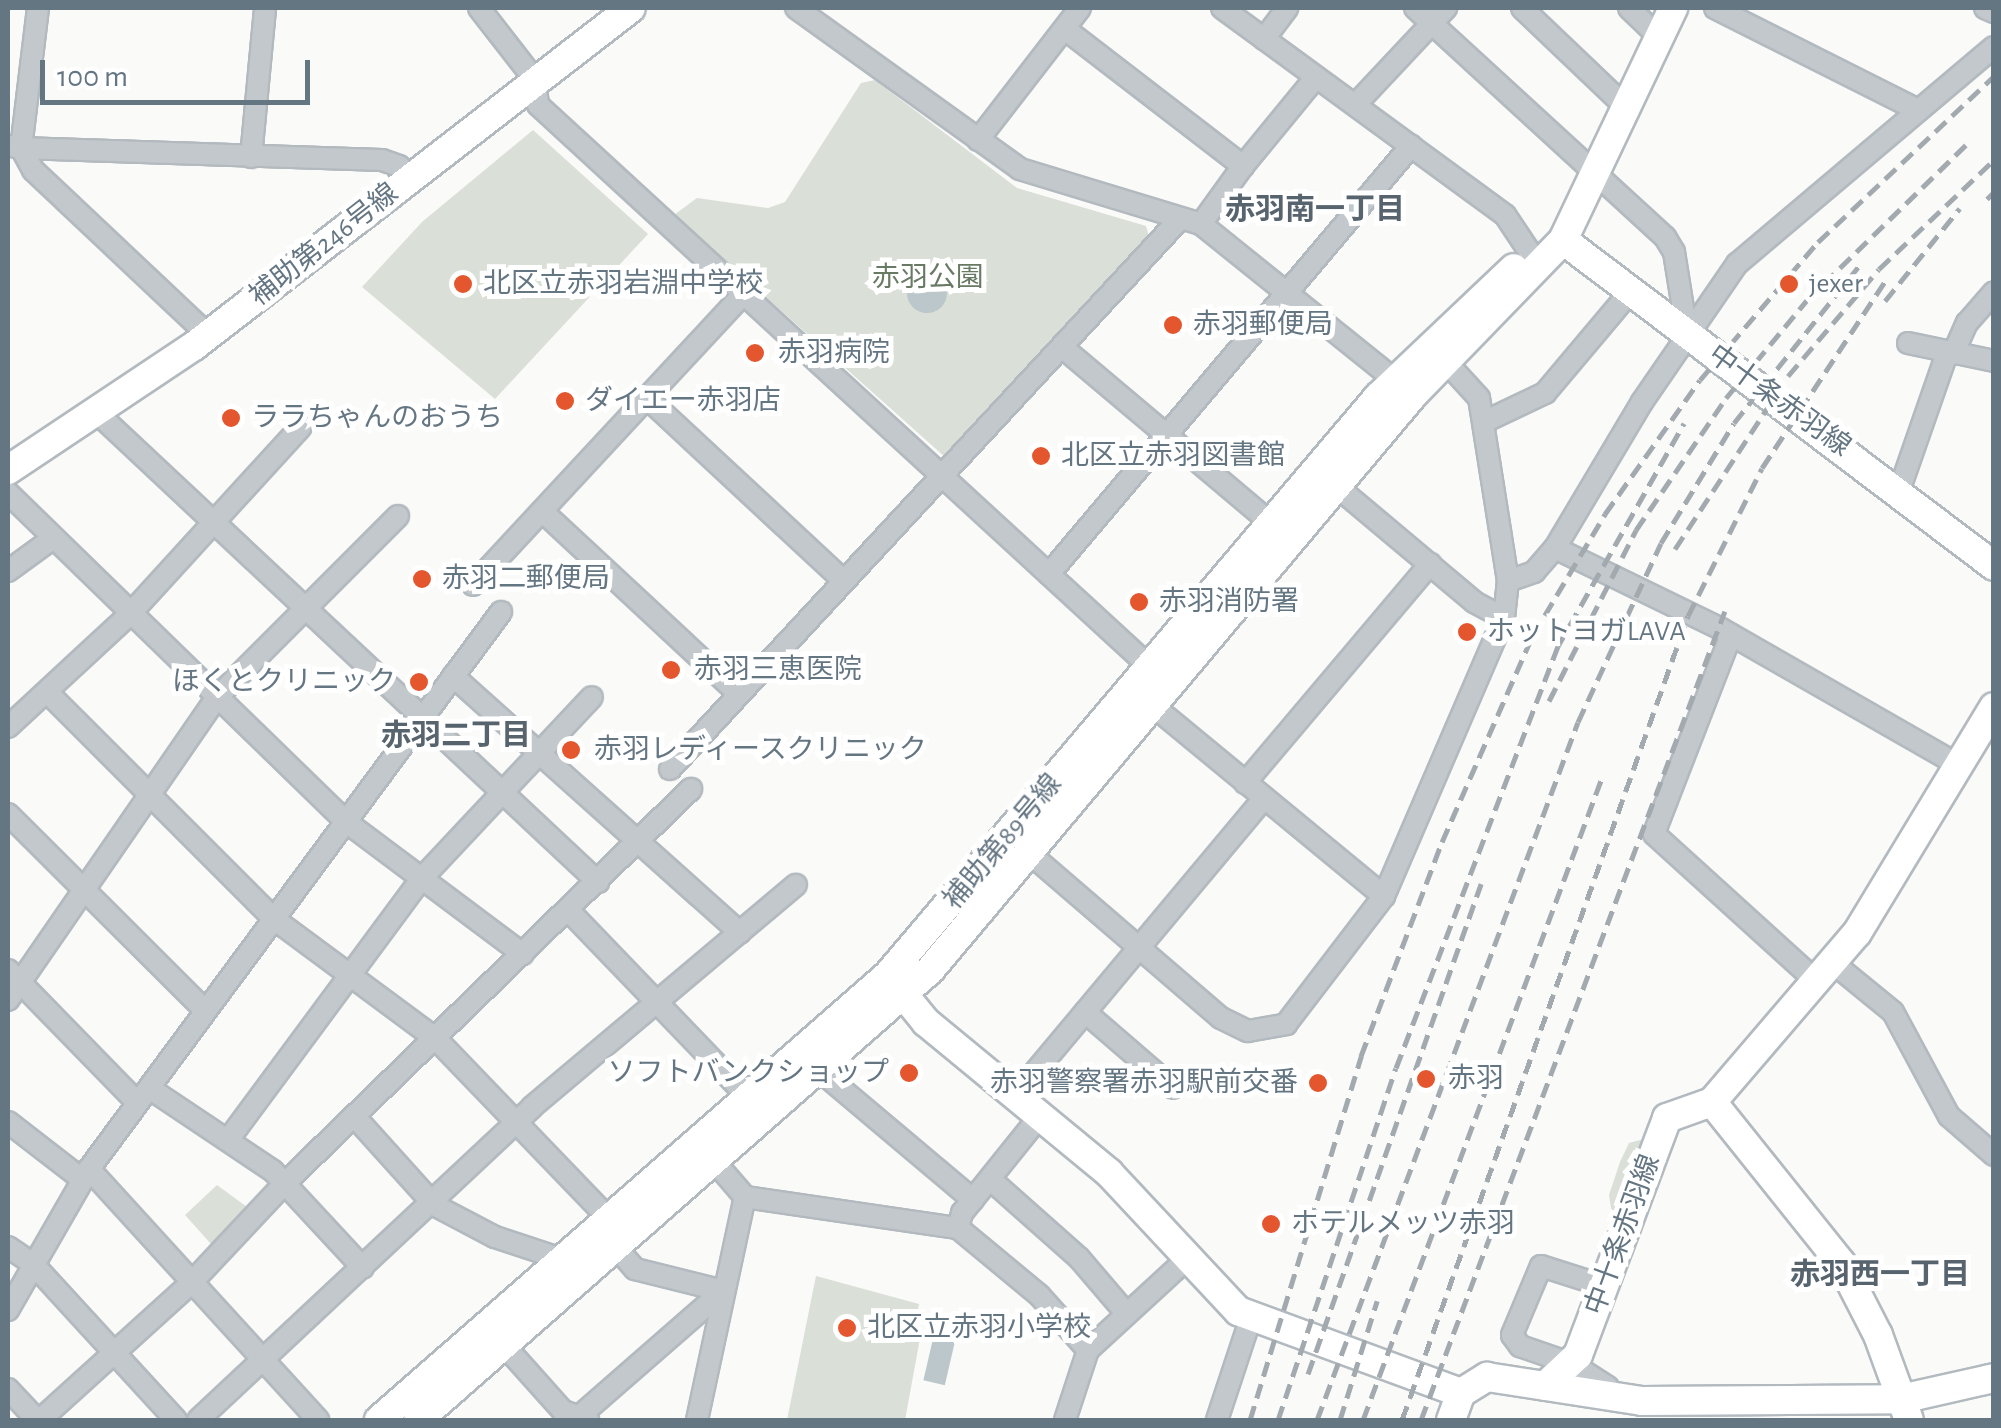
<!DOCTYPE html>
<html>
<head>
<meta charset="utf-8">
<style>
  body { margin:0 }
  #map { position:relative; width:2001px; height:1428px; overflow:hidden; background:#fafaf8; font-family:"Alegreya Sans","Noto Sans JP",sans-serif }
  div>[style] { position:absolute }
  [style*='--x'] { left:calc(var(--x)*1px); top:calc(var(--y)*1px); width:calc(var(--w)*1px); rotate:calc(var(--a)*1deg) }
  .green>* { inset:0; background:#dadfd7 }
  .water>* { inset:0; background:#bbc7cb; transform-origin:0 0 }
  .round { border-radius:50% }
  .roads { filter:drop-shadow(2px 0 #b3babf) drop-shadow(-2px 0 #b3babf) drop-shadow(0 2px #b3babf) drop-shadow(0 -2px #b3babf) }
  .street>* { height:20px; margin:-10px; padding:0 10px; transform-origin:10px; border-radius:10px; background:#c3c8cc }
  .secondary>* { height:28px; margin:-14px; padding:0 14px; transform-origin:14px; border-radius:14px; background:#fff }
  .rail>* { height:5px; margin-top:-2.5px; transform-origin:0; background:repeating-linear-gradient(90deg,#a2aab0 0 15px,transparent 0 23px) }
  .dots>* { width:28px; height:28px; translate:-50% -50%; box-sizing:border-box; border:5px solid #fff; border-radius:50% }
  span { translate:-50% -50%; white-space:nowrap; text-align:center; line-height:1.15; -webkit-text-stroke:10px #fff; paint-order:stroke }
  .street-label { font-size:28px; color:#657683 }
  .park-label { font-size:28px; color:#687a64 }
  .poi-label { font-size:28px; color:#657683 }
  .left { translate:0 -50%; text-align:left }
  .right { translate:-100% -50%; text-align:right }
  .neighbourhood-label { font-size:30px; color:#57646e; font-weight:700 }
  .frame { position:absolute; inset:0; border:10px solid #657683; pointer-events:none }
  .scale { position:absolute; left:40px; top:60px; width:270px; height:45px; box-sizing:border-box; border:5px solid #657683; border-top:0; padding-left:12px; font-size:30px; line-height:35px; white-space:nowrap; color:#657683; -webkit-text-stroke:8px #fff; paint-order:stroke }
</style>
</head>
<body>
<div id="map">
  <div class="green">
    <i style="clip-path:polygon(875px 80px,1017px 188px,1146px 226px,1150px 240px,946px 458px,674px 215px,697px 198px,768px 208px,785px 202px,861px 83px)"></i>
    <i style="clip-path:polygon(533px 130px,648px 234px,495px 399px,362px 287px,422px 222px)"></i>
    <i style="clip-path:polygon(1644px 1139px,1619px 1218px,1613px 1220px,1609px 1195px,1620px 1162px,1629px 1143px)"></i>
    <i style="clip-path:polygon(217px 1185px,247px 1207px,211px 1244px,185px 1215px)"></i>
    <i style="clip-path:polygon(816px 1276px,919px 1304px,914px 1331px,921px 1333px,905px 1420px,787px 1420px)"></i>
  </div>
  <div class="water">
    <i class="round" style="left:907px;top:273px;width:40px;height:40px"></i>
    <i style="left:938px;top:1317px;width:22px;height:65px;rotate:13deg"></i>
  </div>
  <div class="roads">
    <div class="street">
      <i style="--x:38;--y:8;--w:141;--a:96.9"></i>
      <i style="--x:21;--y:148;--w:361;--a:1.9"></i>
      <i style="--x:382;--y:160;--w:18;--a:19"></i>
      <i style="--x:399;--y:166;--w:16;--a:52"></i>
      <i style="--x:479;--y:8;--w:91;--a:52.1"></i>
      <i style="--x:535;--y:80;--w:25;--a:83"></i>
      <i style="--x:538;--y:105;--w:831;--a:42.56"></i>
      <i style="--x:1150;--y:667;--w:38;--a:87"></i>
      <i style="--x:1152;--y:705;--w:301;--a:39.5"></i>
      <i style="--x:796;--y:8;--w:276;--a:35.7"></i>
      <i style="--x:1020;--y:169;--w:189;--a:16.9"></i>
      <i style="--x:1201;--y:224;--w:262;--a:38.8"></i>
      <i style="--x:1222;--y:8;--w:351;--a:36.2"></i>
      <i style="--x:1505;--y:215;--w:47;--a:56.3"></i>
      <i style="--x:1415;--y:8;--w:339;--a:42.5"></i>
      <i style="--x:1665;--y:237;--w:17;--a:59"></i>
      <i style="--x:1674;--y:252;--w:82;--a:80.9"></i>
      <i style="--x:1522;--y:8;--w:142;--a:43.6"></i>
      <i style="--x:1629;--y:8;--w:42;--a:44"></i>
      <i style="--x:1715;--y:8;--w:227;--a:26.7"></i>
      <i style="--x:1985;--y:8;--w:10;--a:24"></i>
      <i style="--x:1065;--y:29;--w:225;--a:37.6"></i>
      <i style="--x:1243;--y:166;--w:115;--a:-50.6"></i>
      <i style="--x:1264;--y:39;--w:39;--a:-53"></i>
      <i style="--x:1356;--y:104;--w:132;--a:-46.8"></i>
      <i style="--x:978;--y:140;--w:167;--a:-52.3"></i>
      <i style="--x:11;--y:146;--w:10;--a:11"></i>
      <i style="--x:21;--y:148;--w:25;--a:61"></i>
      <i style="--x:33;--y:170;--w:241;--a:43.3"></i>
      <i style="--x:251;--y:157;--w:150;--a:-84.6"></i>
      <i style="--x:1201;--y:224;--w:72;--a:-54.1"></i>
      <i style="--x:1908;--y:343;--w:88;--a:11.8"></i>
      <i style="--x:1062;--y:347;--w:275;--a:40.1"></i>
      <i style="--x:1953;--y:354;--w:34;--a:-66"></i>
      <i style="--x:1967;--y:323;--w:41;--a:-48.9"></i>
      <i style="--x:648;--y:399;--w:267;--a:42.9"></i>
      <i style="--x:96;--y:412;--w:688;--a:43.11"></i>
      <i style="--x:1484;--y:422;--w:68;--a:-25.4"></i>
      <i style="--x:1545;--y:393;--w:132;--a:-49.9"></i>
      <i style="--x:1336;--y:486;--w:180;--a:40"></i>
      <i style="--x:1474;--y:602;--w:34;--a:28"></i>
      <i style="--x:1899;--y:491;--w:146;--a:-70.8"></i>
      <i style="--x:8;--y:493;--w:470;--a:44.2"></i>
      <i style="--x:345;--y:821;--w:222;--a:36.8"></i>
      <i style="--x:542;--y:511;--w:269;--a:42.9"></i>
      <i style="--x:1555;--y:548;--w:185;--a:26"></i>
      <i style="--x:1721;--y:629;--w:275;--a:29.8"></i>
      <i style="--x:8;--y:571;--w:54;--a:-36"></i>
      <i style="--x:1049;--y:574;--w:561;--a:-49.78"></i>
      <i style="--x:1508;--y:581;--w:28;--a:-19"></i>
      <i style="--x:1534;--y:572;--w:32;--a:-49"></i>
      <i style="--x:1555;--y:548;--w:170;--a:-59.2"></i>
      <i style="--x:1642;--y:402;--w:168;--a:-55.5"></i>
      <i style="--x:1737;--y:264;--w:336;--a:-40.2"></i>
      <i style="--x:473;--y:585;--w:397;--a:-47.1"></i>
      <i style="--x:1731;--y:635;--w:213;--a:111.2"></i>
      <i style="--x:1654;--y:834;--w:220;--a:42.2"></i>
      <i style="--x:453;--y:676;--w:385;--a:41.8"></i>
      <i style="--x:48;--y:693;--w:320;--a:45"></i>
      <i style="--x:274;--y:919;--w:202;--a:36.5"></i>
      <i style="--x:436;--y:1039;--w:247;--a:46.1"></i>
      <i style="--x:8;--y:727;--w:166;--a:-42.8"></i>
      <i style="--x:130;--y:614;--w:253;--a:-47.6"></i>
      <i style="--x:670;--y:769;--w:747;--a:-47.17"></i>
      <i style="--x:1245;--y:783;--w:287;--a:-49.8"></i>
      <i style="--x:8;--y:814;--w:278;--a:44.9"></i>
      <i style="--x:1029;--y:853;--w:253;--a:40.7"></i>
      <i style="--x:1221;--y:1018;--w:30;--a:26"></i>
      <i style="--x:1248;--y:1031;--w:39;--a:-10"></i>
      <i style="--x:1286;--y:1024;--w:161;--a:-52.6"></i>
      <i style="--x:1384;--y:896;--w:303;--a:-66.7"></i>
      <i style="--x:1504;--y:618;--w:37;--a:-84"></i>
      <i style="--x:1508;--y:581;--w:185;--a:-99"></i>
      <i style="--x:1479;--y:398;--w:62;--a:-132.4"></i>
      <i style="--x:569;--y:911;--w:258;--a:46.1"></i>
      <i style="--x:1833;--y:963;--w:77;--a:39.2"></i>
      <i style="--x:1893;--y:1012;--w:118;--a:61.7"></i>
      <i style="--x:1949;--y:1116;--w:60;--a:40.9"></i>
      <i style="--x:8;--y:970;--w:185;--a:45.7"></i>
      <i style="--x:8;--y:1000;--w:368;--a:-55.4"></i>
      <i style="--x:217;--y:697;--w:256;--a:-45"></i>
      <i style="--x:1085;--y:1012;--w:116;--a:40.8"></i>
      <i style="--x:820;--y:1071;--w:200;--a:40.1"></i>
      <i style="--x:149;--y:1088;--w:149;--a:33.8"></i>
      <i style="--x:273;--y:1171;--w:132;--a:47.1"></i>
      <i style="--x:1015;--y:1096;--w:387;--a:-50.1"></i>
      <i style="--x:354;--y:1116;--w:120;--a:48"></i>
      <i style="--x:434;--y:1205;--w:69;--a:27.7"></i>
      <i style="--x:495;--y:1237;--w:67;--a:18.2"></i>
      <i style="--x:8;--y:1122;--w:95;--a:37.7"></i>
      <i style="--x:228;--y:1140;--w:326;--a:-53.5"></i>
      <i style="--x:422;--y:878;--w:248;--a:-46.8"></i>
      <i style="--x:714;--y:1161;--w:48;--a:49.3"></i>
      <i style="--x:745;--y:1197;--w:215;--a:8.3"></i>
      <i style="--x:958;--y:1228;--w:105;--a:39.6"></i>
      <i style="--x:1039;--y:1295;--w:74;--a:48.3"></i>
      <i style="--x:89;--y:1169;--w:340;--a:47.6"></i>
      <i style="--x:991;--y:1180;--w:118;--a:41.6"></i>
      <i style="--x:1079;--y:1258;--w:72;--a:49.5"></i>
      <i style="--x:958;--y:1228;--w:16;--a:-75"></i>
      <i style="--x:962;--y:1213;--w:124;--a:-51.2"></i>
      <i style="--x:614;--y:1245;--w:32;--a:49"></i>
      <i style="--x:635;--y:1269;--w:91;--a:14"></i>
      <i style="--x:8;--y:1247;--w:30;--a:34"></i>
      <i style="--x:33;--y:1264;--w:212;--a:47.5"></i>
      <i style="--x:1604;--y:1286;--w:66;--a:-162.4"></i>
      <i style="--x:1541;--y:1266;--w:75;--a:112.8"></i>
      <i style="--x:1512;--y:1335;--w:14;--a:54"></i>
      <i style="--x:1520;--y:1346;--w:55;--a:19.1"></i>
      <i style="--x:1572;--y:1364;--w:43;--a:32.6"></i>
      <i style="--x:8;--y:1310;--w:163;--a:-60.1"></i>
      <i style="--x:89;--y:1169;--w:693;--a:-53.51"></i>
      <i style="--x:503;--y:1344;--w:90;--a:48.2"></i>
      <i style="--x:563;--y:1411;--w:27;--a:20"></i>
      <i style="--x:8;--y:1389;--w:42;--a:46.9"></i>
      <i style="--x:40;--y:1420;--w:205;--a:-42.2"></i>
      <i style="--x:192;--y:1282;--w:136;--a:-46.8"></i>
      <i style="--x:285;--y:1183;--w:566;--a:-44.14"></i>
      <i style="--x:198;--y:1420;--w:458;--a:-43.1"></i>
      <i style="--x:532;--y:1107;--w:345;--a:-40.1"></i>
      <i style="--x:575;--y:1420;--w:196;--a:-41.1"></i>
      <i style="--x:697;--y:1420;--w:228;--a:-77.9"></i>
      <i style="--x:1065;--y:1420;--w:74;--a:-71.8"></i>
      <i style="--x:1088;--y:1350;--w:136;--a:-42.6"></i>
      <i style="--x:1217;--y:1420;--w:108;--a:-71.7"></i>
    </div>
    <div class="secondary">
      <i style="--x:1563;--y:240;--w:540;--a:37.1"></i>
      <i style="--x:8;--y:470;--w:224;--a:-33.7"></i>
      <i style="--x:194;--y:346;--w:552;--a:-37.72"></i>
      <i style="--x:895;--y:984;--w:49;--a:50.8"></i>
      <i style="--x:926;--y:1022;--w:237;--a:39.5"></i>
      <i style="--x:1109;--y:1173;--w:189;--a:46.9"></i>
      <i style="--x:1238;--y:1311;--w:238;--a:20.2"></i>
      <i style="--x:1712;--y:1102;--w:206;--a:51.3"></i>
      <i style="--x:1841;--y:1263;--w:81;--a:62.8"></i>
      <i style="--x:1878;--y:1335;--w:90;--a:70"></i>
      <i style="--x:1545;--y:1386;--w:45;--a:-43.2"></i>
      <i style="--x:1578;--y:1355;--w:253;--a:-69.4"></i>
      <i style="--x:1667;--y:1118;--w:48;--a:-19.6"></i>
      <i style="--x:1712;--y:1102;--w:223;--a:-49.4"></i>
      <i style="--x:1857;--y:933;--w:264;--a:-58.8"></i>
      <i style="--x:379;--y:1420;--w:676;--a:-41.16"></i>
      <i style="--x:888;--y:975;--w:758;--a:-49.71"></i>
      <i style="--x:1378;--y:397;--w:187;--a:-43.5"></i>
      <i style="--x:418;--y:1420;--w:682;--a:-41.31"></i>
      <i style="--x:930;--y:970;--w:751;--a:-49.97"></i>
      <i style="--x:1413;--y:395;--w:216;--a:-45.9"></i>
      <i style="--x:1563;--y:240;--w:257;--a:-64.6"></i>
      <i style="--x:1451;--y:1420;--w:29;--a:-70"></i>
      <i style="--x:1461;--y:1393;--w:31;--a:-32"></i>
      <i style="--x:1487;--y:1377;--w:157;--a:8.8"></i>
      <i style="--x:1642;--y:1401;--w:259;--a:-0.4"></i>
      <i style="--x:1901;--y:1399;--w:95;--a:-12.7"></i>
    </div>
  </div>
  <div class="rail">
    <i style="--x:1987;--y:199;--w:10;--a:-45"></i>
    <i style="--x:1885;--y:301;--w:119;--a:-51.1"></i>
    <i style="--x:1675;--y:549;--w:207;--a:-56.8"></i>
    <i style="--x:1788;--y:376;--w:140;--a:-49.6"></i>
    <i style="--x:1879;--y:269;--w:158;--a:-43.5"></i>
    <i style="--x:1549;--y:701;--w:192;--a:-63"></i>
    <i style="--x:1636;--y:530;--w:160;--a:-55.7"></i>
    <i style="--x:1726;--y:398;--w:127;--a:-50.4"></i>
    <i style="--x:1807;--y:300;--w:226;--a:-44.3"></i>
    <i style="--x:1308;--y:1374;--w:520;--a:-70.55"></i>
    <i style="--x:1250;--y:1420;--w:381;--a:-73"></i>
    <i style="--x:1361;--y:1056;--w:229;--a:-69.3"></i>
    <i style="--x:1442;--y:842;--w:226;--a:-66.3"></i>
    <i style="--x:1533;--y:635;--w:141;--a:-59.2"></i>
    <i style="--x:1605;--y:514;--w:164;--a:-54.7"></i>
    <i style="--x:1700;--y:380;--w:182;--a:-49.5"></i>
    <i style="--x:1818;--y:242;--w:242;--a:-43.3"></i>
    <i style="--x:1278;--y:1420;--w:371;--a:-71.5"></i>
    <i style="--x:1396;--y:1068;--w:452;--a:-69"></i>
    <i style="--x:1558;--y:646;--w:256;--a:-60.5"></i>
    <i style="--x:1317;--y:1420;--w:745;--a:-69.5"></i>
    <i style="--x:1578;--y:722;--w:197;--a:-65.1"></i>
    <i style="--x:1661;--y:543;--w:140;--a:-58.7"></i>
    <i style="--x:1734;--y:423;--w:201;--a:-51.5"></i>
    <i style="--x:1340;--y:1420;--w:125;--a:-72.7"></i>
    <i style="--x:1363;--y:1420;--w:688;--a:-69.59"></i>
    <i style="--x:1402;--y:1420;--w:853;--a:-70.42"></i>
    <i style="--x:1688;--y:616;--w:165;--a:-63.4"></i>
    <i style="--x:1762;--y:468;--w:225;--a:-56.6"></i>
    <i style="--x:1421;--y:1420;--w:864;--a:-69.41"></i>
  </div>
  <div class="dots">
    <i style="left:463px;top:284px;background:#e4572e"></i>
    <i style="left:1789px;top:284px;background:#e4572e"></i>
    <i style="left:1173px;top:325px;background:#e4572e"></i>
    <i style="left:755px;top:353px;background:#e4572e"></i>
    <i style="left:565px;top:401px;background:#e4572e"></i>
    <i style="left:231px;top:418px;background:#e4572e"></i>
    <i style="left:1041px;top:456px;background:#e4572e"></i>
    <i style="left:422px;top:579px;background:#e4572e"></i>
    <i style="left:1139px;top:602px;background:#e4572e"></i>
    <i style="left:1467px;top:632px;background:#e4572e"></i>
    <i style="left:671px;top:670px;background:#e4572e"></i>
    <i style="left:419px;top:682px;background:#e4572e"></i>
    <i style="left:571px;top:750px;background:#e4572e"></i>
    <i style="left:909px;top:1073px;background:#e4572e"></i>
    <i style="left:1426px;top:1079px;background:#e4572e"></i>
    <i style="left:1318px;top:1083px;background:#e4572e"></i>
    <i style="left:1271px;top:1224px;background:#e4572e"></i>
    <i style="left:847px;top:1328px;background:#e4572e"></i>
  </div>
  <div class="street-label">
    <span style="left:324px;top:245px;rotate:-38deg">補助第246号線</span>
    <span style="left:1779px;top:401px;rotate:36deg">中十条赤羽線</span>
    <span style="left:1003px;top:842px;rotate:-50deg">補助第89号線</span>
    <span style="left:1623px;top:1235px;rotate:-70deg">中十条赤羽線</span>
  </div>
  <div class="park-label">
    <span style="left:928px;top:278px">赤羽公園</span>
  </div>
  <div class="poi-label">
    <span class="left" style="left:483px;top:284px">北区立赤羽岩淵中学校</span>
    <span class="left" style="left:1809px;top:284px">jexer</span>
    <span class="left" style="left:1193px;top:325px">赤羽郵便局</span>
    <span class="left" style="left:778px;top:353px">赤羽病院</span>
    <span class="left" style="left:585px;top:401px">ダイエー赤羽店</span>
    <span class="left" style="left:251px;top:418px">ララちゃんのおうち</span>
    <span class="left" style="left:1061px;top:456px">北区立赤羽図書館</span>
    <span class="left" style="left:442px;top:579px">赤羽二郵便局</span>
    <span class="left" style="left:1159px;top:602px">赤羽消防署</span>
    <span class="left" style="left:1487px;top:632px">ホットヨガLAVA</span>
    <span class="left" style="left:694px;top:670px">赤羽三恵医院</span>
    <span class="right" style="left:396px;top:682px">ほくとクリニック</span>
    <span class="left" style="left:594px;top:750px">赤羽レディースクリニック</span>
    <span class="right" style="left:889px;top:1073px">ソフトバンクショップ</span>
    <span class="left" style="left:1448px;top:1079px">赤羽</span>
    <span class="right" style="left:1298px;top:1083px">赤羽警察署赤羽駅前交番</span>
    <span class="left" style="left:1291px;top:1224px">ホテルメッツ赤羽</span>
    <span class="left" style="left:867px;top:1328px">北区立赤羽小学校</span>
  </div>
  <div class="neighbourhood-label">
    <span style="left:1315px;top:210px">赤羽南一丁目</span>
    <span style="left:456px;top:736px">赤羽二丁目</span>
    <span style="left:1880px;top:1275px">赤羽西一丁目</span>
  </div>
  <div class="frame"></div>
  <div class="scale">100 m</div>
</div>
</body>
</html>
